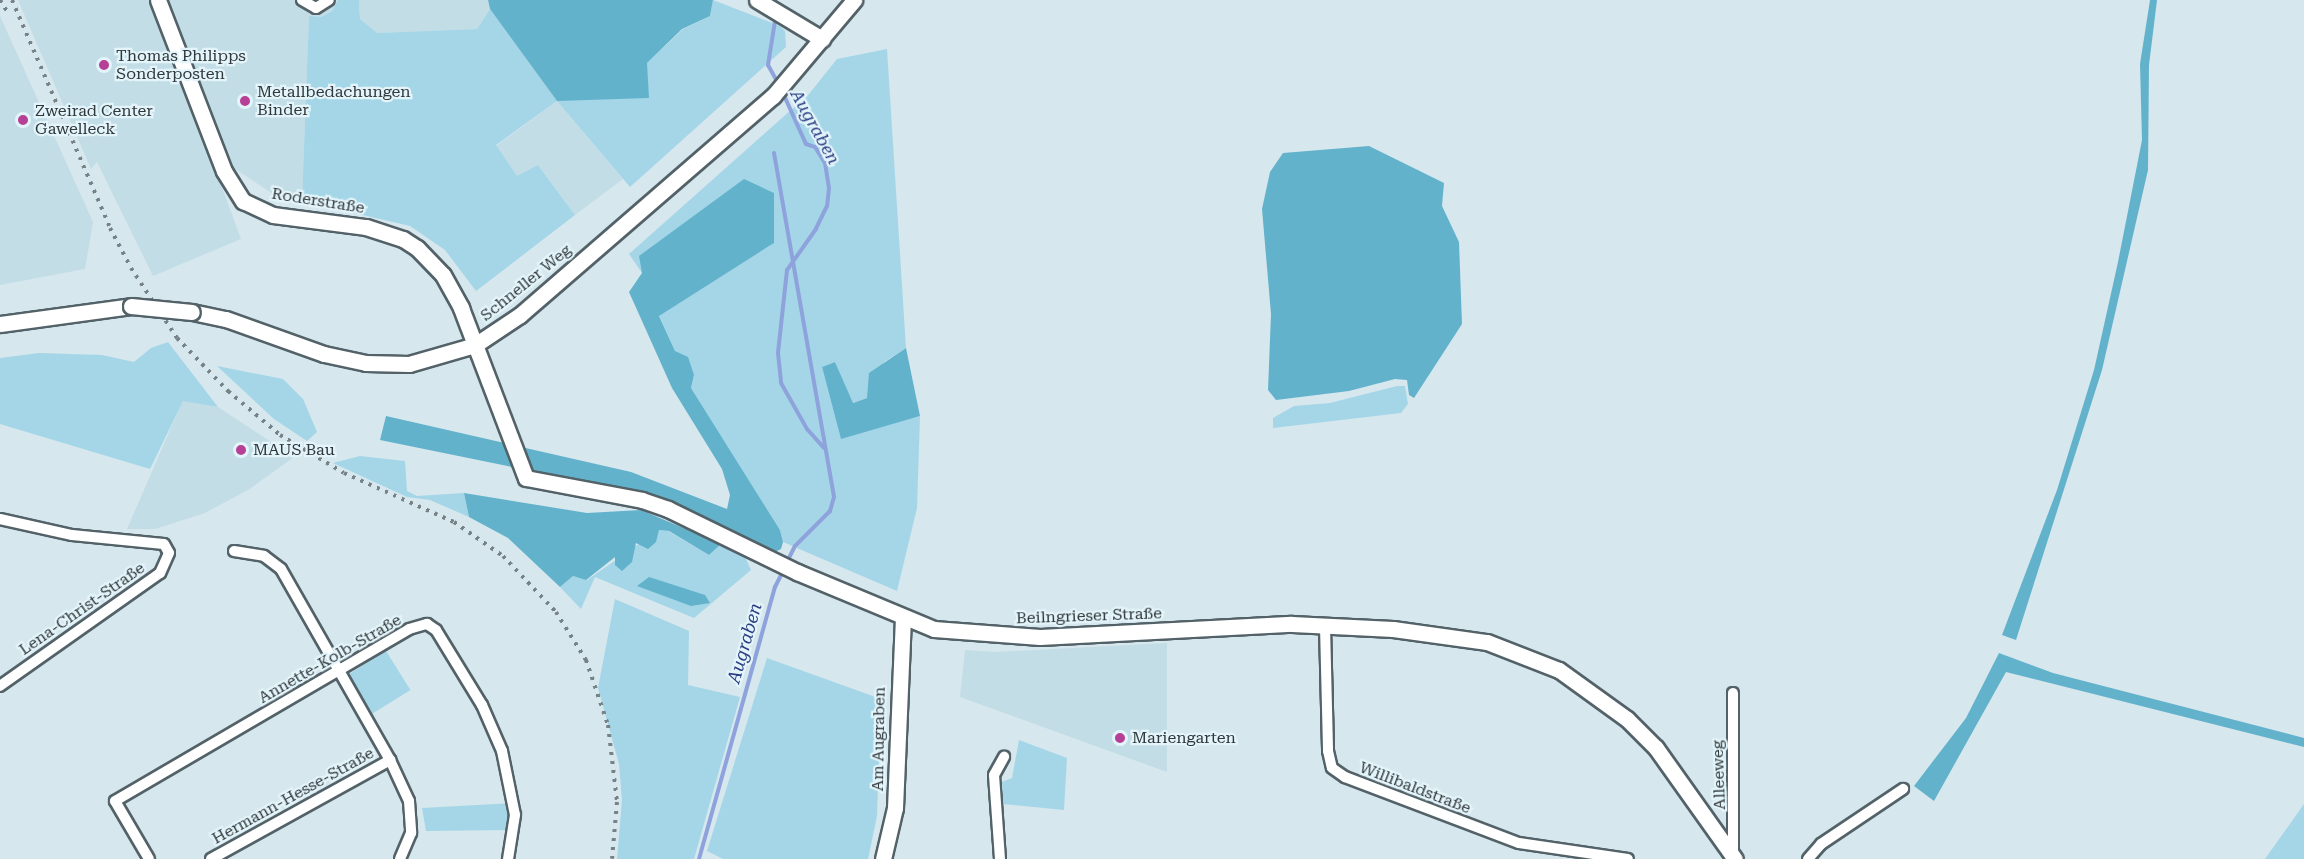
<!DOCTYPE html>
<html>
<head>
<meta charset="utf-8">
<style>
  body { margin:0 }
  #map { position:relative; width:2304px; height:859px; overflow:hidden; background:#d6e7ee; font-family:"Roboto Serif",serif }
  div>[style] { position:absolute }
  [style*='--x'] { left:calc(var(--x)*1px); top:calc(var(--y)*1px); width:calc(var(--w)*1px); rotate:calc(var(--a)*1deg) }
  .built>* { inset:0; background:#c3dde6 }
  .green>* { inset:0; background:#a4d6e8; transform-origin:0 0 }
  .forest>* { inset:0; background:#63b2cb }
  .stream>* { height:4px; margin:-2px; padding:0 2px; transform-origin:2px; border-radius:2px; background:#8ea3db }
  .roads { filter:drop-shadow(2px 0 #536268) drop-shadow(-2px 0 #536268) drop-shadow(0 2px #536268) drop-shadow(0 -2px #536268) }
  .street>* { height:10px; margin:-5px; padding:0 5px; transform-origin:5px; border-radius:5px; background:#fff }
  .secondary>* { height:15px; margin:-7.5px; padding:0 7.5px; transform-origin:7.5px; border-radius:7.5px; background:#fff }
  .rail>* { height:4px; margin-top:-2px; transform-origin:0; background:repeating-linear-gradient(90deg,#778287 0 3px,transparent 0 9px) }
  .bridges { filter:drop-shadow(2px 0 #536268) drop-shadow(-2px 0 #536268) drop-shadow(0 2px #536268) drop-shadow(0 -2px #536268) }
  .secondary-bridge>* { height:15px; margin:-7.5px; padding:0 7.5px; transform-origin:7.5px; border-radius:7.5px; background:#fff }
  .dots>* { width:16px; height:16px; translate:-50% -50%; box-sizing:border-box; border:3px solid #e3f5fb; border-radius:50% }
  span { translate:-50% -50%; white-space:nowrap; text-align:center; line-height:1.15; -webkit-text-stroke:4.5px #e3f5fb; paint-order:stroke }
  .poi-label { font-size:16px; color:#31383b }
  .left { translate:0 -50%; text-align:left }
  .street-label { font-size:16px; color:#31383b }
  .water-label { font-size:18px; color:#2c3f83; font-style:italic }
</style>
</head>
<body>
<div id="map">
  <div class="built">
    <i style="clip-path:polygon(18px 0,338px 0,332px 11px,321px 17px,309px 17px,302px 201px,273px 194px,229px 165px,216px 171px,241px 239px,153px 276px,97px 162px,91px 169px)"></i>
    <i style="clip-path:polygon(359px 0,488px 0,490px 9px,477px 29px,376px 33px,360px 19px)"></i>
    <i style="clip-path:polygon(0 16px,93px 222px,85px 269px,0 285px)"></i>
    <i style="clip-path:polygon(557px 101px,623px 179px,575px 215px,539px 166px,517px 177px,496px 146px)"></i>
    <i style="clip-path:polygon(183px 400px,218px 407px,294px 457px,248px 490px,205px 513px,155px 529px,127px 529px)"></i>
    <i style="clip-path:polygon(1167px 643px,1167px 772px,960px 697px,965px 650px,995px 652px)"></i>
  </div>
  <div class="green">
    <i style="clip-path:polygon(338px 0,359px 0,360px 19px,377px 33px,477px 29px,490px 9px,557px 101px,647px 63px,683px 29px,710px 16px,713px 0,780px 26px,785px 31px,786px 47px,630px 187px,557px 101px,496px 145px,517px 176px,538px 165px,575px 215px,476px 291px,445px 250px,410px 226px,302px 201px,309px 16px,321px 17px,332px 11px)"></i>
    <i style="clip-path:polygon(887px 49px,906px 348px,884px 362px,867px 398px,852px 403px,835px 362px,822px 367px,841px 438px,920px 416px,917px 508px,897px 591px,783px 542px,780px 530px,691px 388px,694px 375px,675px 351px,659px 315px,774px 243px,642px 273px,629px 254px,809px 94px,837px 59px)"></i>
    <i style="clip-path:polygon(168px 342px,218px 407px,183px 401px,150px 469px,0 424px,0 358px,39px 353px,102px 355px,134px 362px,151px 348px)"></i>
    <i style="clip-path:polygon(217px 366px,283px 379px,303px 399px,317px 432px,307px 441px,274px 419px)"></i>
    <i style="clip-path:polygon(1397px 386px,1405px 386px,1408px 404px,1401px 413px,1273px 428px,1273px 418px,1294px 406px,1330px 403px)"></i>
    <i style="clip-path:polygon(360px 456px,405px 461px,407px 491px,417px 496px,464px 493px,469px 517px,430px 500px,407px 497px,333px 463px)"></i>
    <i style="clip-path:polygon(659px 530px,668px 531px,709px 555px,721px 544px,746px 559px,751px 570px,694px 618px,595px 577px,581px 609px,560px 587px,573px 576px,587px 580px)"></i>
    <i style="clip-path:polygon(615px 599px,689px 631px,688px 685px,740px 697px,694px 859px,617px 859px,622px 800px,619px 764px,598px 688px)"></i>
    <i style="left:386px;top:651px;width:46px;height:45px;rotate:58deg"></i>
    <i style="clip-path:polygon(767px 658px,881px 699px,877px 816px,868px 859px,723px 859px,707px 851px)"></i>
    <i style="clip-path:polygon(1019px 740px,1067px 758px,1064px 810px,1003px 804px,1002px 782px,1012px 778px)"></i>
    <i style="clip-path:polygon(517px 803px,520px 816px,518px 830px,426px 831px,422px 808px)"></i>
    <i style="clip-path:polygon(2304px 804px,2304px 859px,2265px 859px)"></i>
  </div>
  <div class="forest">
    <i style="clip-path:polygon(488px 0,713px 0,710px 16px,682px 29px,647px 63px,649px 98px,557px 101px,490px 9px)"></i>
    <i style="clip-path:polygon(2150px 0,2157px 0,2149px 65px,2148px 170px,2102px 370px,2016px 640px,2002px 635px,2057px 490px,2094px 370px,2118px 262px,2142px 140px,2140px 64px)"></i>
    <i style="clip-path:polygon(1369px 146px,1444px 183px,1442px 206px,1459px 242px,1462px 324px,1414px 398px,1409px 395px,1407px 380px,1395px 379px,1349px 391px,1276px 400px,1268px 390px,1271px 314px,1262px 209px,1270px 172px,1283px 153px)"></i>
    <i style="clip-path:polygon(744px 179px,774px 193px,774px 243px,659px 316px,675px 351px,688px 357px,694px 375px,691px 388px,780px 530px,783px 542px,781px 549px,773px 553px,654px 496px,380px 440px,386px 416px,631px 472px,727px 509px,730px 495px,722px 469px,672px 388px,629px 292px,642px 273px,639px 256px)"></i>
    <i style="clip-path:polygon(906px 348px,920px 416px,841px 439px,822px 367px,835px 362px,853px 403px,867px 398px,869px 373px)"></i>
    <i style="clip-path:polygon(464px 493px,587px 513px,641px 510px,721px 544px,709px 555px,669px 531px,659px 530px,656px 542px,648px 549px,636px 543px,632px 562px,622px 571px,615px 565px,615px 557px,586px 580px,573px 576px,560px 587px,508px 538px,469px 517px)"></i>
    <i style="clip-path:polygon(649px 577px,705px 595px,710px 603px,691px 606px,637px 586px)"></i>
    <i style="clip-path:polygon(1999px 653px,2053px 673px,2304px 738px,2304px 747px,2006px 672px,1934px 801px,1914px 786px,1966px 718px)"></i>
  </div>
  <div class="stream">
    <i style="--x:776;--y:15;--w:51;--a:99.1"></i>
    <i style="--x:768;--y:65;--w:23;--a:61"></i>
    <i style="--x:782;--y:91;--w:58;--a:65.6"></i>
    <i style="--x:806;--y:144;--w:9;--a:18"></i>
    <i style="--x:815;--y:147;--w:19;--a:58"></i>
    <i style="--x:825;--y:163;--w:25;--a:81"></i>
    <i style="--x:829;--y:188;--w:18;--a:96"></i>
    <i style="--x:827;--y:206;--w:25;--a:116"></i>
    <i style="--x:816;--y:229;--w:50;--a:125.3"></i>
    <i style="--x:787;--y:270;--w:83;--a:96.2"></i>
    <i style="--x:778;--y:353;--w:30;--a:84"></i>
    <i style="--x:781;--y:383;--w:53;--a:60.5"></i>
    <i style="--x:807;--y:429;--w:25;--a:48"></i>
    <i style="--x:774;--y:153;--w:349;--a:80.1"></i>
    <i style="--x:834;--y:497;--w:15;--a:106"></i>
    <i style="--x:830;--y:511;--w:49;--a:135"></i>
    <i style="--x:795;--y:546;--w:18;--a:117"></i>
    <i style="--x:699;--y:859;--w:282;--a:-74.4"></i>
    <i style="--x:775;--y:587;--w:20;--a:-63"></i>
  </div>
  <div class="roads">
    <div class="street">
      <i style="--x:302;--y:0;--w:16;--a:30"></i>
      <i style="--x:316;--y:8;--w:15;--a:-32"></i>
      <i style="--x:0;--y:519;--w:74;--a:12.5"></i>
      <i style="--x:72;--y:535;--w:92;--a:5.6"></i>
      <i style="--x:164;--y:544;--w:10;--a:61"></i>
      <i style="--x:169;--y:553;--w:22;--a:114"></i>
      <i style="--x:160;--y:573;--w:196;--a:144.8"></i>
      <i style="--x:234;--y:551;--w:30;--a:9"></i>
      <i style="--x:264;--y:556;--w:21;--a:37"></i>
      <i style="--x:281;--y:569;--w:220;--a:60.3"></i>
      <i style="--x:390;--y:760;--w:45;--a:65.1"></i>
      <i style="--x:409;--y:801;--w:32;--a:86"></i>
      <i style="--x:411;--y:833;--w:28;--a:113"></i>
      <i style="--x:1325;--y:626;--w:125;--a:88.6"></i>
      <i style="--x:1328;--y:751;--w:17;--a:77"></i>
      <i style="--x:1332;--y:768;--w:16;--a:35"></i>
      <i style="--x:1345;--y:777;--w:186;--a:20.8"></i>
      <i style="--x:1519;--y:843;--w:110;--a:8.4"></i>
      <i style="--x:1733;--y:856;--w:163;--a:-90"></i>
      <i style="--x:149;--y:859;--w:67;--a:-120.4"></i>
      <i style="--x:115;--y:801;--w:341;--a:-30.3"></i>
      <i style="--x:409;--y:629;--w:19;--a:-16"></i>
      <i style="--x:427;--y:624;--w:11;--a:34"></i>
      <i style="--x:436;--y:630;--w:88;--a:58.5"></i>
      <i style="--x:482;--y:705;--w:50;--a:66.5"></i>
      <i style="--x:502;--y:751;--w:65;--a:78.5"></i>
      <i style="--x:515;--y:815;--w:45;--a:99"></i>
      <i style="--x:211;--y:859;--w:205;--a:-28.9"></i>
      <i style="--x:1000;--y:859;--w:84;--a:-94.1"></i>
      <i style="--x:994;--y:775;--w:21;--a:-61"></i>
      <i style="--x:1808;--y:859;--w:20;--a:-49"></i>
      <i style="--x:1821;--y:844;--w:99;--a:-33.9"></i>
    </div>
    <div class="secondary">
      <i style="--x:158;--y:0;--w:183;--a:68.9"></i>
      <i style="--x:224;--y:171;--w:36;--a:58"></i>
      <i style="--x:243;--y:201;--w:33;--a:25"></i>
      <i style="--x:273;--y:215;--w:94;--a:7.4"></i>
      <i style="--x:366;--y:227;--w:39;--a:18"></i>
      <i style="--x:403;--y:239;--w:17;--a:33"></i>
      <i style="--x:417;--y:248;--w:37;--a:46"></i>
      <i style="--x:443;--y:275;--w:38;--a:61"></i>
      <i style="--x:461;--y:308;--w:182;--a:69.1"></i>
      <i style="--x:526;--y:478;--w:118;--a:10.7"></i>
      <i style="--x:642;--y:500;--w:28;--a:19"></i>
      <i style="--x:668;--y:509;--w:144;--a:26"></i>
      <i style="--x:797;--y:572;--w:148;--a:22.6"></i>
      <i style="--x:934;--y:629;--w:106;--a:4.3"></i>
      <i style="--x:1040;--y:637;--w:252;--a:-3"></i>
      <i style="--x:1292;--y:624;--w:101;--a:2.8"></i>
      <i style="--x:1393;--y:629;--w:95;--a:7.9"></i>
      <i style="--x:1487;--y:642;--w:77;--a:21.3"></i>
      <i style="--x:1559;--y:670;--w:84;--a:35.8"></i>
      <i style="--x:1627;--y:719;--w:41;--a:45"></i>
      <i style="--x:1656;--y:748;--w:136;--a:54.6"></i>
      <i style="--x:757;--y:0;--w:76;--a:31"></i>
      <i style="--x:192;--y:312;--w:35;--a:12"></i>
      <i style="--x:226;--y:319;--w:104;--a:19.7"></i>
      <i style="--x:324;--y:354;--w:43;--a:12.1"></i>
      <i style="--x:366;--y:363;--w:43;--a:1.3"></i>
      <i style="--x:409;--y:364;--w:69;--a:-16.1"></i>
      <i style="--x:475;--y:345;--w:54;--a:-33.7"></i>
      <i style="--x:520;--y:315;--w:335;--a:-40.9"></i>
      <i style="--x:773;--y:96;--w:126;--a:-49.8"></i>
      <i style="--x:0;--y:324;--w:132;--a:-7.8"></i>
      <i style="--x:883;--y:859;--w:52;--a:-76.8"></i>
      <i style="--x:895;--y:808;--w:189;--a:-87.6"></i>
    </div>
  </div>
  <div class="rail">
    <i style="--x:0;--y:0;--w:15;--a:58"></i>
    <i style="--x:12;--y:0;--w:248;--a:66.7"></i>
    <i style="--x:110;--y:228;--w:45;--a:62.3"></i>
    <i style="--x:131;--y:268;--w:84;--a:56.7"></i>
    <i style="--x:177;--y:338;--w:74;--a:46.1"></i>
    <i style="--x:228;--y:391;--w:68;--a:40.2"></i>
    <i style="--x:280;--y:435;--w:74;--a:30.7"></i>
    <i style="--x:344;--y:473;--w:120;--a:24"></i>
    <i style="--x:454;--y:522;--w:60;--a:34.8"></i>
    <i style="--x:503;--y:556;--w:77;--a:46.6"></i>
    <i style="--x:556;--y:612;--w:57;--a:58"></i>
    <i style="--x:586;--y:660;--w:69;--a:71.3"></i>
    <i style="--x:608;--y:725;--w:78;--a:83.3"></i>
    <i style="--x:617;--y:802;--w:57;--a:95"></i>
  </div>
  <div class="bridges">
    <div class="secondary-bridge">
      <i style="--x:131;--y:306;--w:61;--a:5.6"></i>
    </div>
  </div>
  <div class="dots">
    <i style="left:104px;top:65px;background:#b64096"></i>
    <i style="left:245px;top:101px;background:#b64096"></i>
    <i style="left:23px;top:120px;background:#b64096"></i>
    <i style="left:241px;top:450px;background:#b64096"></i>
    <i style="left:1120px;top:738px;background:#b64096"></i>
  </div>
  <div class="poi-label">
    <span class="left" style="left:116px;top:65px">Thomas Philipps<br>Sonderposten</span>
    <span class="left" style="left:257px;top:101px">Metallbedachungen<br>Binder</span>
    <span class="left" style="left:35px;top:120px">Zweirad Center<br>Gawelleck</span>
    <span class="left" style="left:253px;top:450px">MAUS Bau</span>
    <span class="left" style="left:1132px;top:738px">Mariengarten</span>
  </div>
  <div class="street-label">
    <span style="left:318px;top:201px;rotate:9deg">Roderstraße</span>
    <span style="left:526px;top:283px;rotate:-39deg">Schneller Weg</span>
    <span style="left:82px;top:609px;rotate:-35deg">Lena-Christ-Straße</span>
    <span style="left:1089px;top:616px;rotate:-2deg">Beilngrieser Straße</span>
    <span style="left:330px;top:659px;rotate:-30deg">Annette-Kolb-Straße</span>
    <span style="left:879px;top:739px;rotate:-89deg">Am Augraben</span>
    <span style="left:1719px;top:775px;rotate:-92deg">Alleeweg</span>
    <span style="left:1415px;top:788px;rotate:21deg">Willibaldstraße</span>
    <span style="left:293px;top:796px;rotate:-29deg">Hermann-Hesse-Straße</span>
  </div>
  <div class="water-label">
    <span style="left:815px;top:127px;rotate:61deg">Augraben</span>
    <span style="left:745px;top:643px;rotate:-74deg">Augraben</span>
  </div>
</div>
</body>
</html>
